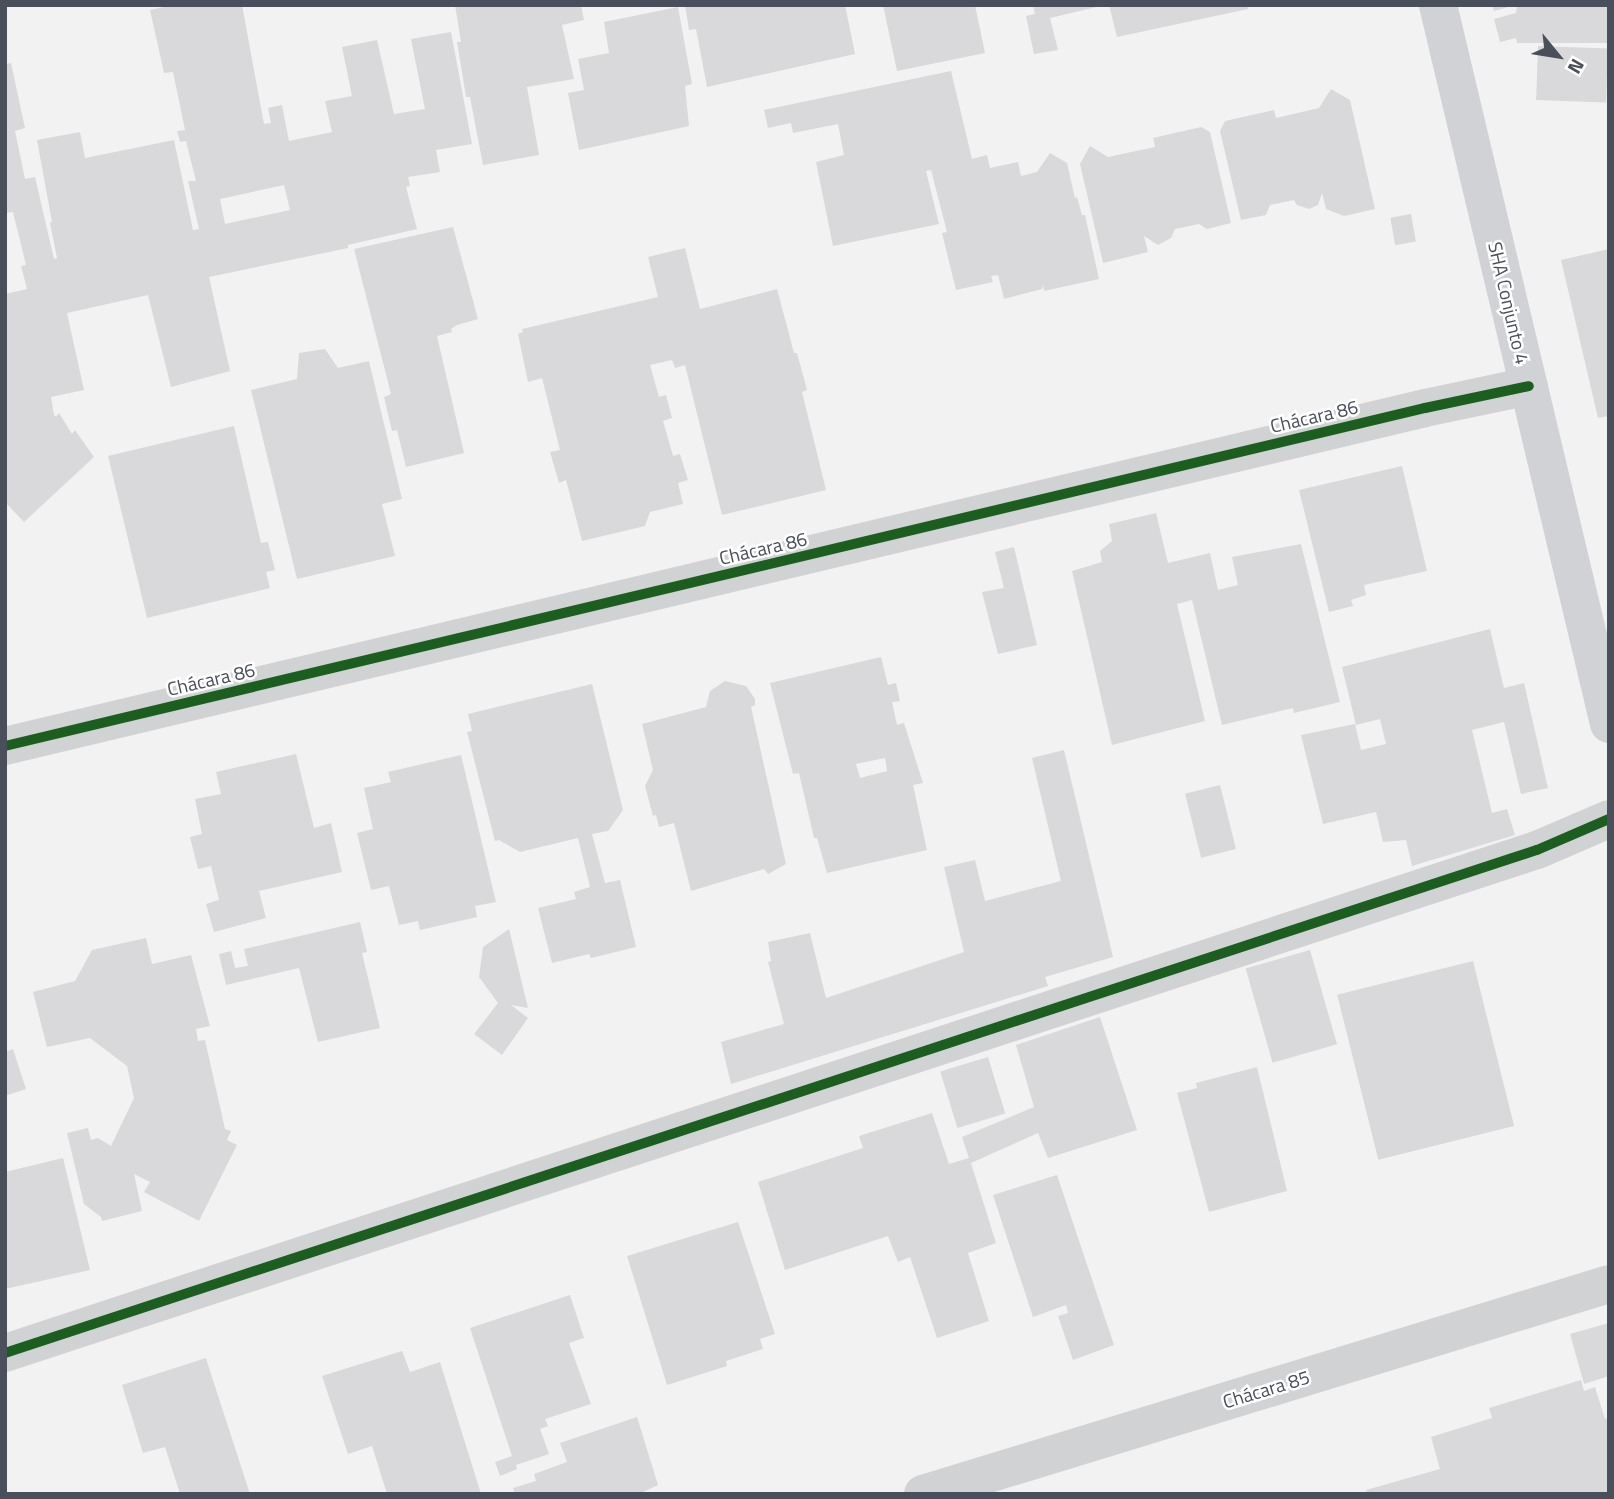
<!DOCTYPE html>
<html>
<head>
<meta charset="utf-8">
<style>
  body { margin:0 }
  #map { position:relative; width:1614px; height:1499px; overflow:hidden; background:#f2f2f2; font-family:"Titillium Web",sans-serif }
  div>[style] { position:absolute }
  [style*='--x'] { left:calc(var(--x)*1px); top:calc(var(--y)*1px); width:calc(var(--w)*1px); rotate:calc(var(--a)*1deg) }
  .building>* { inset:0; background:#d9d9db; transform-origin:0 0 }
  .street>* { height:38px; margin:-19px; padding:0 19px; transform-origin:19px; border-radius:19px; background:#d1d2d4 }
  .secondary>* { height:38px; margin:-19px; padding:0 19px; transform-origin:19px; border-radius:19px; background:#d1d2d5 }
  .cycleway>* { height:10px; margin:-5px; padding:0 5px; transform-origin:5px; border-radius:5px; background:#1b5e20 }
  span { translate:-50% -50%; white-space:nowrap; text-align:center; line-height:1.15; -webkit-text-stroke:5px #fff; paint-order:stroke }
  .street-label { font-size:19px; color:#4a4f5c }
  .frame { position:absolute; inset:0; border:7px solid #4a4f5c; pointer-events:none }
  .north { position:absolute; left:1523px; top:21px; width:70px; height:70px; -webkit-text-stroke:5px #fff; paint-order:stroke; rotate:120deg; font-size:19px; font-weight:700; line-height:28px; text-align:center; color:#4a4f5c }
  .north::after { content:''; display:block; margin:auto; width:24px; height:32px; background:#4a4f5c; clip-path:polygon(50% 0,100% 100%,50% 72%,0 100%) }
</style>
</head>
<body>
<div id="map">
  <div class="building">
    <i style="clip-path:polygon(evenodd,173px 5px,242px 5px,264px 124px,271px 123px,268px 108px,282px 105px,289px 141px,332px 132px,325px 101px,352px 96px,342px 47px,377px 40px,394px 114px,425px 109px,411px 39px,451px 32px,472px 144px,436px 150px,440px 172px,408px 177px,410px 186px,406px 187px,417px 229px,348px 245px,348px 248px,209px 277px,230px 371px,171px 387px,148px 295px,67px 313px,84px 390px,51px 397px,54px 415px,56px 417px,59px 413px,72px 434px,75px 430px,94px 457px,24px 522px,5px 502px,5px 294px,27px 289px,21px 266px,26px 265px,13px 212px,5px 213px,5px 64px,11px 63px,25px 128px,15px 131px,25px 179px,35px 177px,54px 259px,57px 258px,50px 223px,52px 222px,37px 140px,80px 132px,85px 158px,174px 140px,193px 230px,199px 229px,188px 181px,196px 181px,186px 141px,180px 142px,177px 131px,185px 130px,173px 72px,164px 73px,150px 10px,173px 5px,284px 185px,290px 210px,225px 224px,220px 199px,284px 185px)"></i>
    <i style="clip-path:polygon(455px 5px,581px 5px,584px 20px,562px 25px,574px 79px,527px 87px,539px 155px,483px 165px,470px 97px,466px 97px,457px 42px,461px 42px)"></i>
    <i style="clip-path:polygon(685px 5px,845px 5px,855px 54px,707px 87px,696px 29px,689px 30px)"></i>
    <i style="clip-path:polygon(883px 5px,975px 5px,985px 53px,897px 71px)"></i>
    <i style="clip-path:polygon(1033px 5px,1101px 5px,1101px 6px,1050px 18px,1058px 50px,1034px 54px,1026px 16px,1035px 14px)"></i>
    <i style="clip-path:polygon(1109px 5px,1247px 5px,1248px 9px,1117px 37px)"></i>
    <i style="clip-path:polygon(1492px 5px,1511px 5px,1512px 6px,1494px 11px)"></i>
    <i style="clip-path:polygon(1517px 5px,1609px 5px,1609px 43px,1517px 43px,1516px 38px,1500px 42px,1494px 19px,1516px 13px)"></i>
    <i style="clip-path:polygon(678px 7px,692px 84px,685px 86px,689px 126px,579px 150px,568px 93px,584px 90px,578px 59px,609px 53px,604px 22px)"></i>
    <i style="left:1538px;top:46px;width:70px;height:54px;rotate:2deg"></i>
    <i style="clip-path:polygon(951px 71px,972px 159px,987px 155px,990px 168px,1018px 162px,1021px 176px,1037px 172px,1050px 153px,1067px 163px,1075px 198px,1077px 197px,1082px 215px,1085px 215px,1099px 279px,1044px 291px,1043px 285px,1042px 289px,1004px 299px,998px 275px,991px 276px,993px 282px,956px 290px,942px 233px,947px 232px,931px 170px,926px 171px,939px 224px,833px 246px,816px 162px,844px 155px,838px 124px,793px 133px,791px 123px,768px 128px,764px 110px)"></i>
    <i style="clip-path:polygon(1331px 89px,1350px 100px,1375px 209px,1344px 216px,1326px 209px,1322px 193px,1318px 205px,1309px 209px,1297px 205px,1294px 200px,1270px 205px,1266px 215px,1241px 220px,1220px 131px,1225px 121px,1274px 110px,1276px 118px,1319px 108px)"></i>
    <i style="clip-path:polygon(1201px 127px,1210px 132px,1231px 223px,1207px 229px,1199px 224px,1175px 229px,1171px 238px,1158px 245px,1144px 236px,1148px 252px,1103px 263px,1080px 164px,1090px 146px,1108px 157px,1155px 147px,1153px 138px)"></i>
    <i style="left:1411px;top:214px;width:28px;height:21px;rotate:80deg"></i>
    <i style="clip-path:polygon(453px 227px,478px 319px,457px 325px,451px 329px,452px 332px,437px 336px,464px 453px,406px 467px,397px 430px,392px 431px,384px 397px,391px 394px,354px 249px)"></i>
    <i style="clip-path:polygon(685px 248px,700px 309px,777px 289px,794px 353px,797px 353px,807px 390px,802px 392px,826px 490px,722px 515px,685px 365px,675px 368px,672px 360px,650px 365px,659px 397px,666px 395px,672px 418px,663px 421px,673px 456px,680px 454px,688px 480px,678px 483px,683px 504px,650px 512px,645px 526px,582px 541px,566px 480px,559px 483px,550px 452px,560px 450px,542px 378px,528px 382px,518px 334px,523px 332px,522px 329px,658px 297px,648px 257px)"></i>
    <i style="clip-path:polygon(1609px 249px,1609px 416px,1598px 418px,1561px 260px)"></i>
    <i style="clip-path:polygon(325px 349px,338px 368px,369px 361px,402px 499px,382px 504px,395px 556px,297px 579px,251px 390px,297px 379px,299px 353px)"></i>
    <i style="clip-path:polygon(234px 426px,261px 543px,268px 542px,275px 570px,266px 572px,270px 588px,147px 618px,108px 456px)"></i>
    <i style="clip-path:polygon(1402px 466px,1427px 571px,1364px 585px,1366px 595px,1351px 600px,1353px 606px,1329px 612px,1299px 490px)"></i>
    <i style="clip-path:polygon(1156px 513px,1168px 563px,1210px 553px,1218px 590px,1238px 585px,1232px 557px,1301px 544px,1340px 702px,1294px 713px,1293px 708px,1222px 725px,1192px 600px,1177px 604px,1205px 721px,1112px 745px,1072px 571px,1102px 562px,1100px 551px,1112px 541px,1109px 524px)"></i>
    <i style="clip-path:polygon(1014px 547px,1037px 645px,998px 654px,982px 592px,1004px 588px,995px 552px)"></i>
    <i style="clip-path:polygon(1490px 629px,1504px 688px,1524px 683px,1548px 788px,1521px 794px,1504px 722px,1472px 730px,1492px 813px,1507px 809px,1515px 835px,1412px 866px,1406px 840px,1383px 842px,1376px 812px,1323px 824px,1301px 735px,1355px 724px,1361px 750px,1386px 744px,1380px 719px,1356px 725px,1342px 667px)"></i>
    <i style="clip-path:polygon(evenodd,881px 657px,888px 685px,896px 683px,900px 701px,892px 702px,897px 725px,904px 723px,923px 783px,913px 785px,927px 850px,827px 873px,817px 838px,814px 838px,799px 773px,793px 774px,770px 683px,881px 657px,885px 758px,887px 771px,860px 778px,856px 764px,885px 758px)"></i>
    <i style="clip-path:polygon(725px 681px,746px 686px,755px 699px,755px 705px,751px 707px,786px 864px,768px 874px,764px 869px,691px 891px,674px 823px,659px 827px,656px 815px,653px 816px,645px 786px,653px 770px,642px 724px,706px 707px,710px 691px)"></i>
    <i style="clip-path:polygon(592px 684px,623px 810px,608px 831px,592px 834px,605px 883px,620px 880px,636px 947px,591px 958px,589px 954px,552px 963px,538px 908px,576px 899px,574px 892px,590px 887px,578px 838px,520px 852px,499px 840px,495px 841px,467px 732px,472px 731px,468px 714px)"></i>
    <i style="clip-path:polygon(1064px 750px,1113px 957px,1045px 977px,1048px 986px,731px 1084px,721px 1042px,784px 1024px,768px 962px,771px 961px,768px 942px,810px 933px,826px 998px,964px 952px,944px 867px,975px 860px,985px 901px,1061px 881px,1032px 758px)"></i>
    <i style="clip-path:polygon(296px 754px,314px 828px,331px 823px,342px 872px,259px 891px,266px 918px,214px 932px,206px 904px,219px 900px,211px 866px,198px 869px,190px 837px,202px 834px,195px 799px,221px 794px,216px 772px)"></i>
    <i style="clip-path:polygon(461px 755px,496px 902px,475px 906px,477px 917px,420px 930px,418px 921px,399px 925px,389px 886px,371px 890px,357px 833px,373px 829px,364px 788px,391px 782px,388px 772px)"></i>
    <i style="left:1220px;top:785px;width:66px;height:36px;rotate:76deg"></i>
    <i style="clip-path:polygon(360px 922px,367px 952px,362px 953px,380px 1028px,318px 1042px,299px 968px,226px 985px,219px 954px,231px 951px,235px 968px,248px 966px,244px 949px)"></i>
    <i style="clip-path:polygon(509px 929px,528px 1008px,511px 1005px,528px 1018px,502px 1055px,474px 1034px,498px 1003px,479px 977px,483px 947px)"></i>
    <i style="clip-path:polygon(146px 938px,152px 964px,191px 955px,210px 1026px,196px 1029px,198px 1041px,205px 1040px,225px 1129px,231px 1131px,227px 1140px,237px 1145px,199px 1221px,144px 1192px,150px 1182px,134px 1174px,142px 1211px,102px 1221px,101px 1217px,84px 1204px,67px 1133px,88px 1128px,91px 1140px,98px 1138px,111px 1146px,134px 1098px,127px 1066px,90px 1038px,47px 1047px,33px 992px,75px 981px,92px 950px)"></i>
    <i style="left:1310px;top:950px;width:98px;height:67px;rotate:74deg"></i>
    <i style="left:1473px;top:961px;width:170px;height:140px;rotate:76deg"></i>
    <i style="clip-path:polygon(1100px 1017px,1137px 1130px,1048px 1158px,1038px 1133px,971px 1163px,996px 1243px,968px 1253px,989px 1321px,937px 1338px,910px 1257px,898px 1262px,888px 1236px,785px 1270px,758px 1182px,863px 1148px,859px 1136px,932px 1113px,949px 1164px,969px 1158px,962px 1137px,1034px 1107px,1016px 1045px)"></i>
    <i style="clip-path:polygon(13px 1049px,26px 1089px,5px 1096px,5px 1052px)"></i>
    <i style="left:988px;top:1057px;width:59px;height:50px;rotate:73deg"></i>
    <i style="clip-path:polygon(1257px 1067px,1287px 1191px,1209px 1212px,1177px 1093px,1197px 1088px,1196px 1083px)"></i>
    <i style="clip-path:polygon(63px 1158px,90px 1270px,5px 1289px,5px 1172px)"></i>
    <i style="clip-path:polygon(1057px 1175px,1114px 1345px,1073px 1360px,1058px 1316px,1068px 1313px,1066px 1305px,1033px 1317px,993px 1195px)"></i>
    <i style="clip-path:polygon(738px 1222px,775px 1334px,760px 1339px,763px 1349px,726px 1361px,727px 1366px,667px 1385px,627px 1256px)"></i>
    <i style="clip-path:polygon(570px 1295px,584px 1338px,569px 1343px,591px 1404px,545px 1419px,548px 1426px,540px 1429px,549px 1454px,516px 1465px,517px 1469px,500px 1476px,495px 1462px,512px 1456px,470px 1328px)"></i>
    <i style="clip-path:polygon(1609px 1323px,1609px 1376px,1584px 1384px,1570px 1334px)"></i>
    <i style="clip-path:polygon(402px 1351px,410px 1372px,440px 1362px,481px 1494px,387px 1494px,372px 1446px,348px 1454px,322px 1376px)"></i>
    <i style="clip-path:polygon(206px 1358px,209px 1368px,250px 1494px,180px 1494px,165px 1447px,143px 1453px,122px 1385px)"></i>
    <i style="clip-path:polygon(1581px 1380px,1584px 1391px,1595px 1387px,1605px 1419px,1609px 1418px,1609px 1491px,1599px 1494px,1367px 1494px,1366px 1490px,1440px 1469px,1431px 1437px,1492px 1418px,1489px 1408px)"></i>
    <i style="clip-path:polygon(637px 1417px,658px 1485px,639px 1494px,515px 1494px,513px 1488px,536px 1481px,534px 1474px,567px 1462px,560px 1443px)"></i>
  </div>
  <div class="street">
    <i style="--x:5;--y:746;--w:1460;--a:-13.39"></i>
    <i style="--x:1425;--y:408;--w:106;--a:-11.9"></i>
    <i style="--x:5;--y:1353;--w:1612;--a:-18.18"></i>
    <i style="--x:1537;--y:850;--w:78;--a:-23.3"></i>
    <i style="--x:923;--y:1494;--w:717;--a:-17.02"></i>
  </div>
  <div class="secondary">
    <i style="--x:1438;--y:5;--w:739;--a:76.62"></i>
  </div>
  <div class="cycleway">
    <i style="--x:5;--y:746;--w:1460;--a:-13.39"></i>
    <i style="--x:1425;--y:408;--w:106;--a:-11.9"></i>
    <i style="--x:5;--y:1353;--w:1612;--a:-18.18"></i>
    <i style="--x:1537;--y:850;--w:78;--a:-23.3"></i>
  </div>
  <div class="street-label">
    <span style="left:1509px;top:303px;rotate:77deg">SHA Conjunto 4</span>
    <span style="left:1314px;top:416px;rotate:-13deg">Chácara 86</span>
    <span style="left:763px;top:548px;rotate:-13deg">Chácara 86</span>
    <span style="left:211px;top:679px;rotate:-13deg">Chácara 86</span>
    <span style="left:1266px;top:1389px;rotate:-17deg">Chácara 85</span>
  </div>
  <div class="frame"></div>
  <div class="north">N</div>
</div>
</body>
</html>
